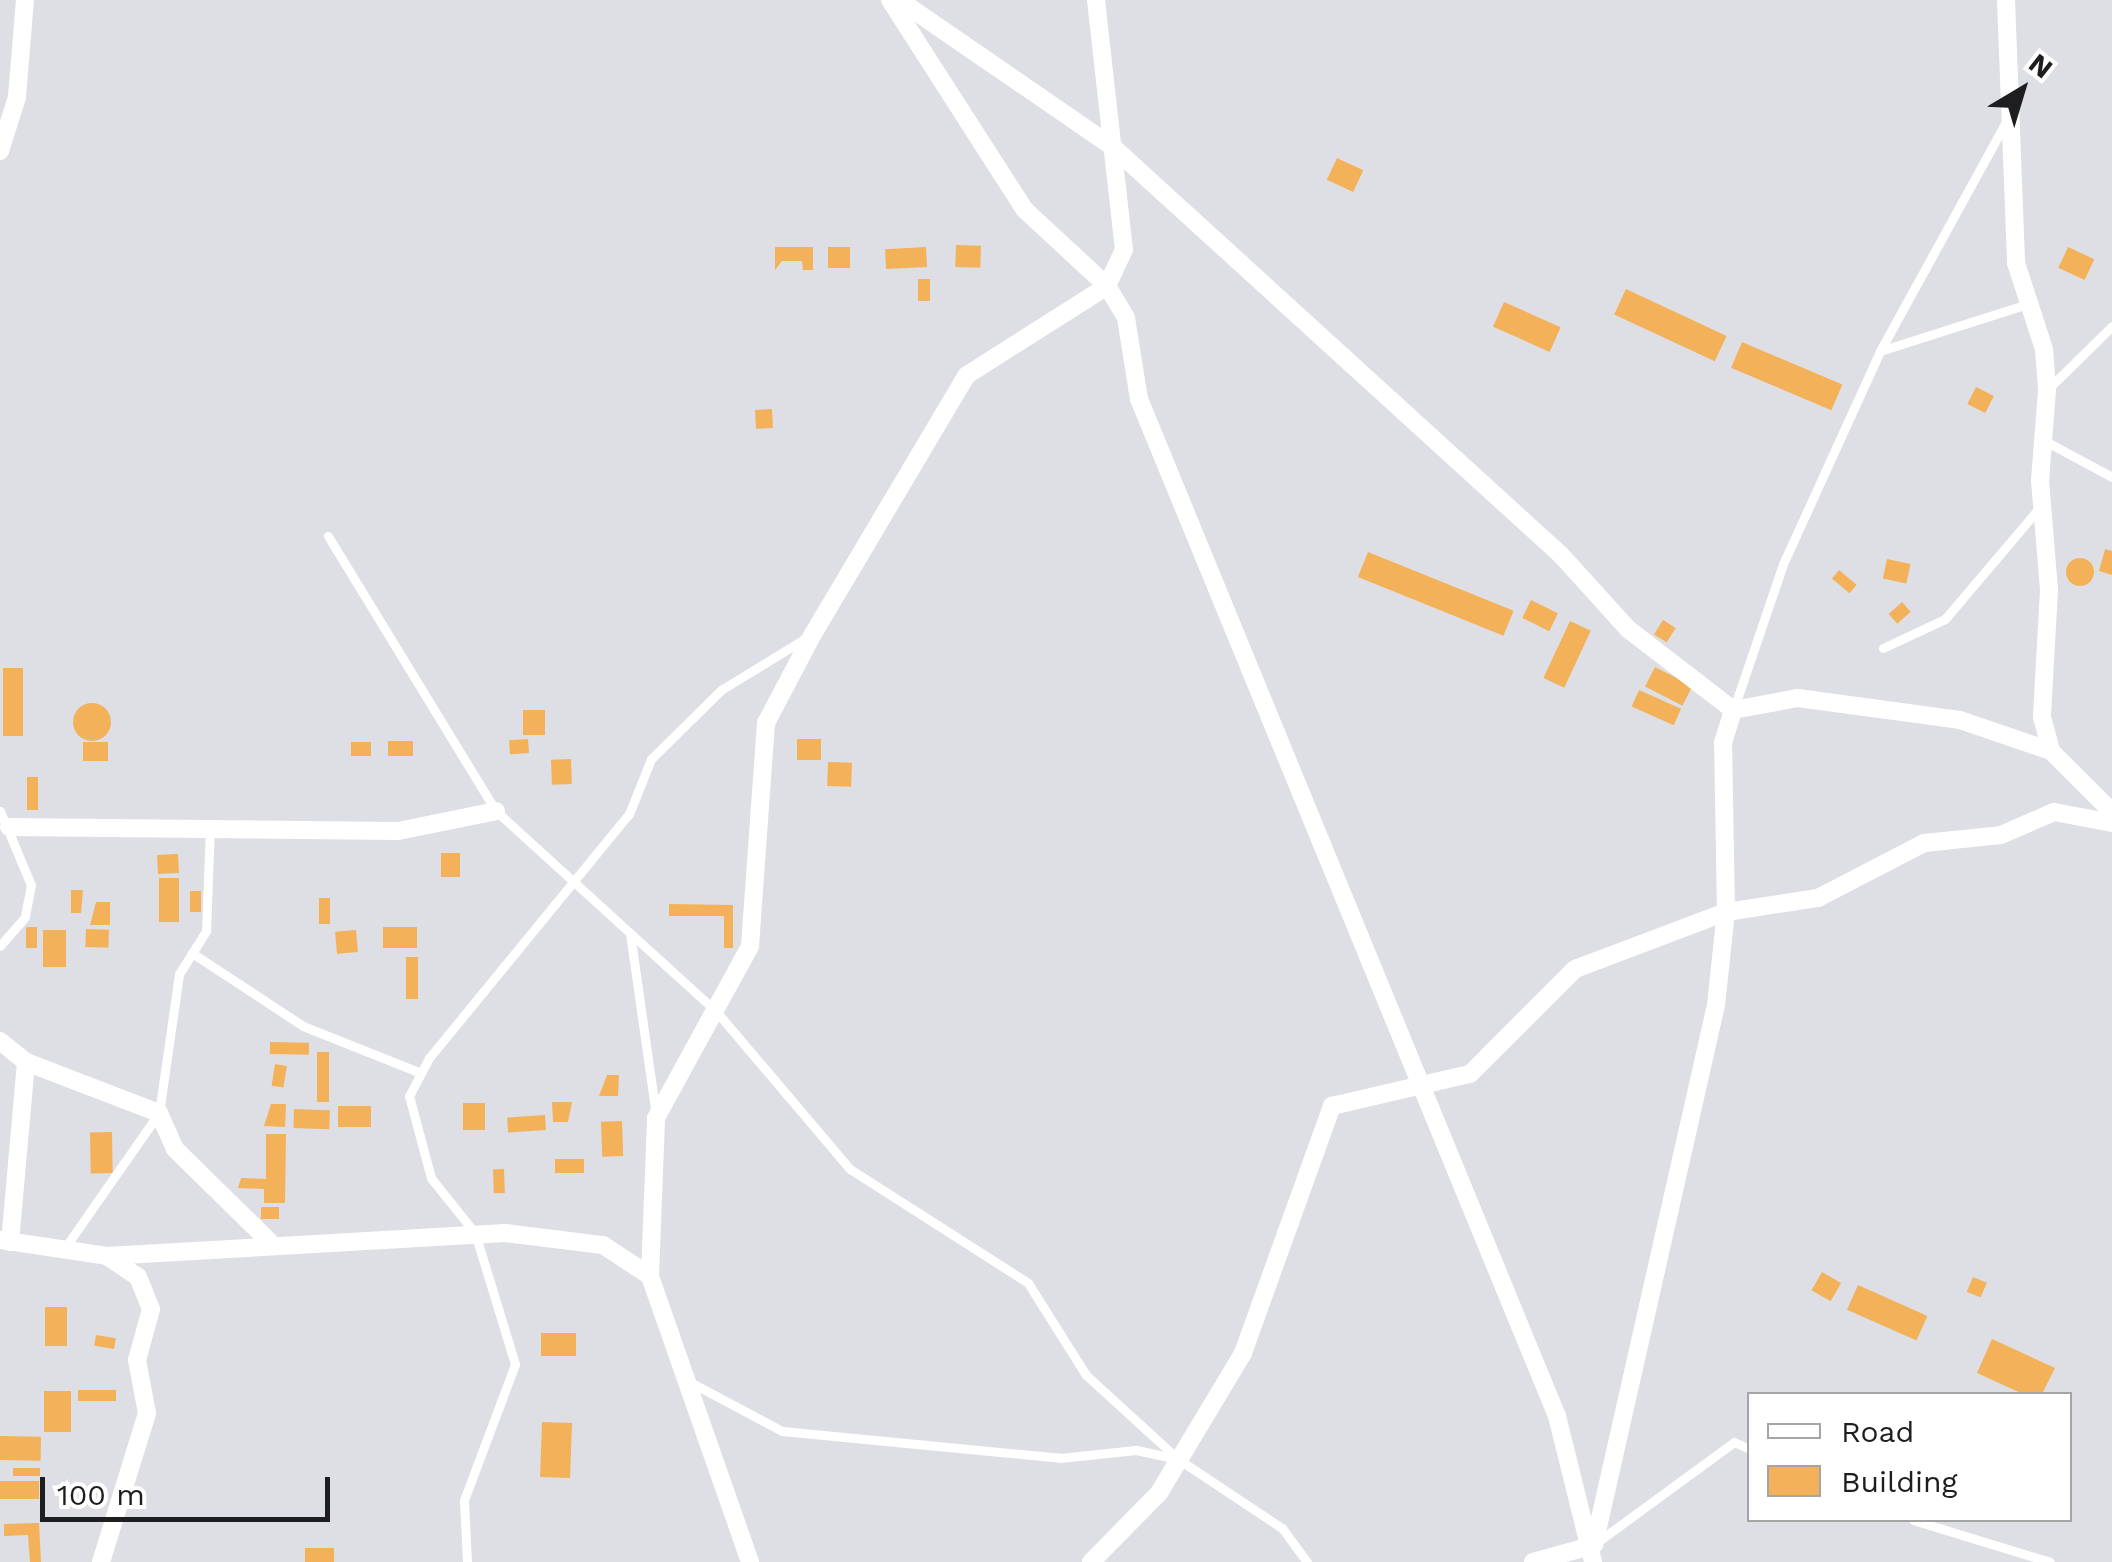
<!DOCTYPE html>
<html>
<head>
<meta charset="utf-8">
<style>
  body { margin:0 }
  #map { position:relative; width:2112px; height:1562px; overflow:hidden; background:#dedfe4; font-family:"Work Sans",sans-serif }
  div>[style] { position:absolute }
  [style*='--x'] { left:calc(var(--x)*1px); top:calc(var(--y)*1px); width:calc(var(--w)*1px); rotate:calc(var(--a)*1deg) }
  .building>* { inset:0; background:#f3b15a; transform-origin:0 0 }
  .round { border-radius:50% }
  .service>* { height:9px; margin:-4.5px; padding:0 4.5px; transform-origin:4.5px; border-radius:4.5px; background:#fff }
  .minor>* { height:18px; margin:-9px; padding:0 9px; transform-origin:9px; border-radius:9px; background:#fff }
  span { translate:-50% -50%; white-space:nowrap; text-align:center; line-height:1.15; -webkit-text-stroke:9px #fff; paint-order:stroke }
  .legend { position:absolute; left:1747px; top:1392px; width:325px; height:130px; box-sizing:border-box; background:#fff; border:2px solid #a5a5a6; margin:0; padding:12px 18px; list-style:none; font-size:30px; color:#1e1e20 }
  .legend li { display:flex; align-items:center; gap:20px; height:50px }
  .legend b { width:50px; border:2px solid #a5a5a6 }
  .north { position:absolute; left:1972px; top:40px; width:100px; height:100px; -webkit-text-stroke:8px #fff; paint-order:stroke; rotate:38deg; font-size:28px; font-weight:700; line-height:40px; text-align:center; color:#1e1e20 }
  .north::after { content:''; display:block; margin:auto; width:35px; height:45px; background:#1e1e20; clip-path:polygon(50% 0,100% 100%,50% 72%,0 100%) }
  .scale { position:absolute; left:40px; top:1477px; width:290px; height:45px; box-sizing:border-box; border:5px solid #1e1e20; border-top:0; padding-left:12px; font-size:30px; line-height:35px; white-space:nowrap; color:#1e1e20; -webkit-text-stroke:8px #fff; paint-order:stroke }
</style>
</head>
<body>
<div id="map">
  <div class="building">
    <i style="left:1337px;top:158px;width:29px;height:24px;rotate:25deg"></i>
    <i style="left:956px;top:245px;width:25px;height:22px;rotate:2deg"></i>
    <i style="clip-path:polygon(775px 247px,813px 247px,813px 270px,803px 270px,802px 261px,782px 261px,775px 270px)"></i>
    <i style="left:828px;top:247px;width:22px;height:21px"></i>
    <i style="left:926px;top:247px;width:20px;height:41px;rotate:87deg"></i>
    <i style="left:2068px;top:247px;width:29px;height:23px;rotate:25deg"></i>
    <i style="left:918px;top:279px;width:12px;height:22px"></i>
    <i style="left:1626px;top:289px;width:111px;height:28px;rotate:25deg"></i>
    <i style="left:1504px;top:302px;width:62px;height:27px;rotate:24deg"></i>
    <i style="left:1742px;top:342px;width:109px;height:28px;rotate:23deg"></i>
    <i style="left:1976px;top:387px;width:20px;height:19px;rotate:27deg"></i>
    <i style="left:772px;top:409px;width:19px;height:17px;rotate:87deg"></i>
    <i style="clip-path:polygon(2105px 549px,2112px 551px,2112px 575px,2099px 571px)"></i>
    <i style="left:1368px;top:552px;width:157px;height:27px;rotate:22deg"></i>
    <i class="round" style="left:2066px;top:558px;width:28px;height:28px"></i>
    <i style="left:1887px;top:559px;width:24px;height:20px;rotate:12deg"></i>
    <i style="left:1839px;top:570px;width:23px;height:11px;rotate:40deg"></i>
    <i style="left:1531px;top:600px;width:30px;height:20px;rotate:26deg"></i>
    <i style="left:1902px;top:602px;width:13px;height:18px;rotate:48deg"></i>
    <i style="left:1663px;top:620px;width:15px;height:17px;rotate:32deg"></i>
    <i style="left:1570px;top:621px;width:23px;height:63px;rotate:25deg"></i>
    <i style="left:1655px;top:667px;width:42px;height:22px;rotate:27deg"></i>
    <i style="left:3px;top:668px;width:20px;height:68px"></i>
    <i style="left:1639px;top:690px;width:46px;height:18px;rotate:24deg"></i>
    <i class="round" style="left:73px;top:703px;width:38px;height:38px"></i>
    <i style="left:523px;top:710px;width:22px;height:25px"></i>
    <i style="left:528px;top:739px;width:14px;height:19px;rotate:86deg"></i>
    <i style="left:797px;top:739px;width:24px;height:21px"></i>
    <i style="left:388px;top:741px;width:25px;height:15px"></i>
    <i style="left:83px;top:742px;width:25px;height:19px"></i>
    <i style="left:351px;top:742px;width:20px;height:14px"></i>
    <i style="left:571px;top:759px;width:25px;height:20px;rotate:88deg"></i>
    <i style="left:828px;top:762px;width:24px;height:24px;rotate:2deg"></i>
    <i style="left:27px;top:777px;width:11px;height:33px"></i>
    <i style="left:441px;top:853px;width:19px;height:24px"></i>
    <i style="left:178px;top:854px;width:19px;height:21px;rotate:87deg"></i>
    <i style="left:159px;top:878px;width:20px;height:44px"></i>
    <i style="clip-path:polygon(71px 890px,83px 890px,81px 913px,71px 913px)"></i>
    <i style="left:190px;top:891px;width:11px;height:21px"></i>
    <i style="left:319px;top:898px;width:11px;height:26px"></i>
    <i style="clip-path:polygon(96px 902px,110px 902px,110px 925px,90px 925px)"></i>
    <i style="clip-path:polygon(669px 904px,733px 905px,733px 948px,724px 948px,724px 916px,669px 916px)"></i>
    <i style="left:26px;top:927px;width:11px;height:21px"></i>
    <i style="left:417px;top:927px;width:21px;height:34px;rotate:90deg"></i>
    <i style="left:86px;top:929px;width:23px;height:18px;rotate:2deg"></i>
    <i style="left:43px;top:930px;width:23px;height:37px"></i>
    <i style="left:356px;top:930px;width:22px;height:21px;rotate:85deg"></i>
    <i style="left:406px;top:957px;width:12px;height:42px"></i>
    <i style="left:270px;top:1042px;width:39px;height:12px;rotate:1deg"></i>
    <i style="left:317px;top:1052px;width:12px;height:50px"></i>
    <i style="left:275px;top:1064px;width:12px;height:22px;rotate:9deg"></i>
    <i style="clip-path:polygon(607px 1075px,619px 1075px,618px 1096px,599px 1096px)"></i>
    <i style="clip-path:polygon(552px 1102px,572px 1102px,568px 1122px,553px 1122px)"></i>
    <i style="left:463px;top:1103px;width:22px;height:27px"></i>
    <i style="clip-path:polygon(271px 1104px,286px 1104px,285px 1127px,264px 1126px)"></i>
    <i style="left:338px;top:1106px;width:33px;height:21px"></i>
    <i style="left:294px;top:1109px;width:36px;height:19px;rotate:2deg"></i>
    <i style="left:545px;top:1115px;width:15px;height:38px;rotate:86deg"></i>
    <i style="left:622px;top:1121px;width:35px;height:21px;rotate:88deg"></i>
    <i style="left:112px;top:1132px;width:41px;height:22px;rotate:89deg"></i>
    <i style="clip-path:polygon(266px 1134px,286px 1134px,285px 1203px,264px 1203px,264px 1189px,238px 1188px,241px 1178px,266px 1179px)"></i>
    <i style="left:555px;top:1159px;width:29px;height:14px"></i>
    <i style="left:504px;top:1169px;width:24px;height:11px;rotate:88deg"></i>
    <i style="left:261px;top:1207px;width:18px;height:12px"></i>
    <i style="left:1822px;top:1272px;width:22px;height:21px;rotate:30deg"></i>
    <i style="left:1973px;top:1277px;width:15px;height:16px;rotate:23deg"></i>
    <i style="left:1858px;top:1285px;width:76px;height:27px;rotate:24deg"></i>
    <i style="left:45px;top:1307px;width:22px;height:39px"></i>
    <i style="left:541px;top:1333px;width:35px;height:23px"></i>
    <i style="left:96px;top:1335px;width:20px;height:11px;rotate:9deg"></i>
    <i style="clip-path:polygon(1992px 1339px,2055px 1368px,2042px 1394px,2023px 1394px,1977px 1373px)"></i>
    <i style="left:78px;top:1390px;width:38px;height:11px"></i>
    <i style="left:44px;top:1391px;width:27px;height:41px"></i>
    <i style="left:542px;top:1422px;width:30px;height:55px;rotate:2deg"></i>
    <i style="left:0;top:1436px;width:41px;height:24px;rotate:1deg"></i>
    <i style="left:13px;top:1468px;width:27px;height:8px"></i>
    <i style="left:0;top:1481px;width:39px;height:18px"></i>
    <i style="clip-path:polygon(39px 1523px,41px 1562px,30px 1562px,28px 1535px,4px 1536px,4px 1524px)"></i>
    <i style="left:334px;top:1548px;width:14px;height:29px;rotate:90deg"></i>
  </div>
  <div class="service">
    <i style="--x:1880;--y:351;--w:154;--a:-17.7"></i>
    <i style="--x:2049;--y:388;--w:88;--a:-44.5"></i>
    <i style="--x:2045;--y:441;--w:76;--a:28.2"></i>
    <i style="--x:328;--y:536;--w:322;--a:58.6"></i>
    <i style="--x:496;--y:811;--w:296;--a:42.3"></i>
    <i style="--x:715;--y:1010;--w:209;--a:49.7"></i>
    <i style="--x:850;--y:1169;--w:211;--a:32.6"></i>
    <i style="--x:1028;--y:1283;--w:109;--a:57.8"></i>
    <i style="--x:1086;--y:1375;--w:125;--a:42.4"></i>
    <i style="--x:1178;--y:1459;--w:125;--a:33.6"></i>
    <i style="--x:1282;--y:1528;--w:42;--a:53.7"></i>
    <i style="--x:1883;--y:648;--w:68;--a:-25.1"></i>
    <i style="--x:1945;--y:619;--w:145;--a:-49.7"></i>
    <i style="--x:1734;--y:708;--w:152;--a:-71.2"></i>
    <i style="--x:1783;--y:564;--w:234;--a:-65.5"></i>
    <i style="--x:1880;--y:351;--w:264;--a:-61.2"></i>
    <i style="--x:0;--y:811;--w:80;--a:67.3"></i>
    <i style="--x:31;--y:885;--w:33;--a:101"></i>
    <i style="--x:25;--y:917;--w:38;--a:131"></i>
    <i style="--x:630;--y:933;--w:184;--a:81.9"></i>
    <i style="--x:192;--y:953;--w:133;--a:33.3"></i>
    <i style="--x:303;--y:1026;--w:127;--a:21.7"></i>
    <i style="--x:64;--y:1249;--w:166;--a:-55.1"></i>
    <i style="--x:159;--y:1113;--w:140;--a:-81.8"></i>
    <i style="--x:179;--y:974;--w:51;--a:-57.9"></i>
    <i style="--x:206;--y:931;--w:104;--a:-87.8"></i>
    <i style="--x:688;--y:1381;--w:106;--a:28"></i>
    <i style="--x:782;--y:1431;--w:279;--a:5.5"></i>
    <i style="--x:1060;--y:1458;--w:76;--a:-6"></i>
    <i style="--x:1136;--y:1450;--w:43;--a:12.1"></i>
    <i style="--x:1913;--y:1520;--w:143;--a:17"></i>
    <i style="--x:1596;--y:1543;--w:171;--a:-36.2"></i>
    <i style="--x:1734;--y:1442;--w:17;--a:24"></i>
    <i style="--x:467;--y:1562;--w:62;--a:-92.8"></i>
    <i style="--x:464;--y:1500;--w:145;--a:-69.4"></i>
    <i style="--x:515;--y:1364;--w:137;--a:-107"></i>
    <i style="--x:475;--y:1233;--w:70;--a:-128.7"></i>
    <i style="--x:431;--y:1178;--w:85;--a:-105"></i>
    <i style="--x:409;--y:1096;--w:43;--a:-62.2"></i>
    <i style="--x:429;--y:1058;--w:315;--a:-50.7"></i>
    <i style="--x:629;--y:814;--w:59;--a:-68.2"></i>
    <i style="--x:651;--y:759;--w:98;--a:-44.6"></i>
    <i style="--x:721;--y:690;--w:100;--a:-31.5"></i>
  </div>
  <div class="minor">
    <i style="--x:890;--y:0;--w:250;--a:57.3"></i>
    <i style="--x:1025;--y:210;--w:112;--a:42.8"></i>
    <i style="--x:1107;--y:286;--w:37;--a:59"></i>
    <i style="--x:1126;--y:318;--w:82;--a:80.9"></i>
    <i style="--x:1139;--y:399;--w:1100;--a:67.66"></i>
    <i style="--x:1557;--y:1416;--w:150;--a:76.1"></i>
    <i style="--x:899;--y:0;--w:261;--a:34.5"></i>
    <i style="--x:1114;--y:148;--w:605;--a:42.32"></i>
    <i style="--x:1561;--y:555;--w:100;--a:47.8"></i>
    <i style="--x:1628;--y:629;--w:133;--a:37.6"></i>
    <i style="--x:2006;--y:0;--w:263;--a:87.8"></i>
    <i style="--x:2016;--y:263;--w:90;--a:72"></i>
    <i style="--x:2044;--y:349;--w:41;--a:85.8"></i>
    <i style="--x:2047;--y:390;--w:90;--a:94.4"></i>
    <i style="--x:2040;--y:480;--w:110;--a:85.3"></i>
    <i style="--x:2049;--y:590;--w:127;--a:93.2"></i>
    <i style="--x:2042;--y:717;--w:35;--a:75"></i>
    <i style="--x:0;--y:151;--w:57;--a:-72.5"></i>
    <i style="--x:17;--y:97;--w:97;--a:-85.3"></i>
    <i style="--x:9;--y:827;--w:389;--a:0.6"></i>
    <i style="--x:398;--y:831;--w:100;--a:-11.5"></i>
    <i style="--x:0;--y:1041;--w:33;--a:39"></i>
    <i style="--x:26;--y:1062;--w:142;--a:21"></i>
    <i style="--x:159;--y:1113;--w:39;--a:66"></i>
    <i style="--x:175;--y:1149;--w:132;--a:44.4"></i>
    <i style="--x:0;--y:1240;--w:108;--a:8.5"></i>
    <i style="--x:107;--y:1256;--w:399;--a:-3.3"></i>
    <i style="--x:505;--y:1233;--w:99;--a:7"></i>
    <i style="--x:603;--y:1245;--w:56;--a:33.4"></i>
    <i style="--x:10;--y:1242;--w:181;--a:-84.9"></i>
    <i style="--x:101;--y:1562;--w:156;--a:-72.8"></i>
    <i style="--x:147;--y:1413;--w:54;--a:-100.7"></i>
    <i style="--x:137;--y:1360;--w:53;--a:-74.6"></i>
    <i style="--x:151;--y:1309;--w:35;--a:-112"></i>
    <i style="--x:138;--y:1277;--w:37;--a:-146"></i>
    <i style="--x:750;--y:1562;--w:303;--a:-109.3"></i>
    <i style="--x:650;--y:1276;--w:158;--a:-87.8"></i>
    <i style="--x:656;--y:1118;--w:196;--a:-61.3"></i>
    <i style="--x:750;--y:946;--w:224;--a:-85.9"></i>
    <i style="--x:766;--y:723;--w:101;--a:-62.2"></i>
    <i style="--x:813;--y:634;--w:301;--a:-59.3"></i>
    <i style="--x:967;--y:375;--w:166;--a:-32.4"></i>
    <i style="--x:1107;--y:286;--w:40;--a:-65"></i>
    <i style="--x:1124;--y:250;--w:252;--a:-96.4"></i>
    <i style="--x:1091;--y:1562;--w:97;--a:-45.4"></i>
    <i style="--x:1159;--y:1493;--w:163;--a:-59"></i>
    <i style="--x:1243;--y:1353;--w:263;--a:-70.2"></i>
    <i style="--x:1332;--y:1106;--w:142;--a:-13.1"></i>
    <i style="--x:1470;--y:1074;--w:148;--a:-45"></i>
    <i style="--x:1575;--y:969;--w:161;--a:-20.7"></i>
    <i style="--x:1726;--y:912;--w:93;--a:-8.7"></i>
    <i style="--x:1818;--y:898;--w:119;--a:-27.4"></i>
    <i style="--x:1924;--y:843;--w:77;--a:-5.9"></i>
    <i style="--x:2001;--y:835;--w:58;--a:-23.5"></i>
    <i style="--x:2054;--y:812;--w:59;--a:10.7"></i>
    <i style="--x:1533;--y:1562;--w:63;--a:-15.6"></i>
    <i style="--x:1594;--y:1545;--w:554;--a:-77.27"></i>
    <i style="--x:1716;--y:1005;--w:94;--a:-83.9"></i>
    <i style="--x:1726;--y:912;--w:169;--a:-91"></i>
    <i style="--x:1723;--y:743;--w:34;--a:-73"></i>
    <i style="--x:1733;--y:710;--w:66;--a:-10.5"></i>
    <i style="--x:1798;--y:698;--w:163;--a:7.7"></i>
    <i style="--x:1960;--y:720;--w:96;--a:18.8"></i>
    <i style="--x:2051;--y:751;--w:86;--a:45"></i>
  </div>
  <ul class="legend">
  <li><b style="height:12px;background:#fff"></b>Road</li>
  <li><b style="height:28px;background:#f3b15a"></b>Building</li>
  </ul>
  <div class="north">N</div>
  <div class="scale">100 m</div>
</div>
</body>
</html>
